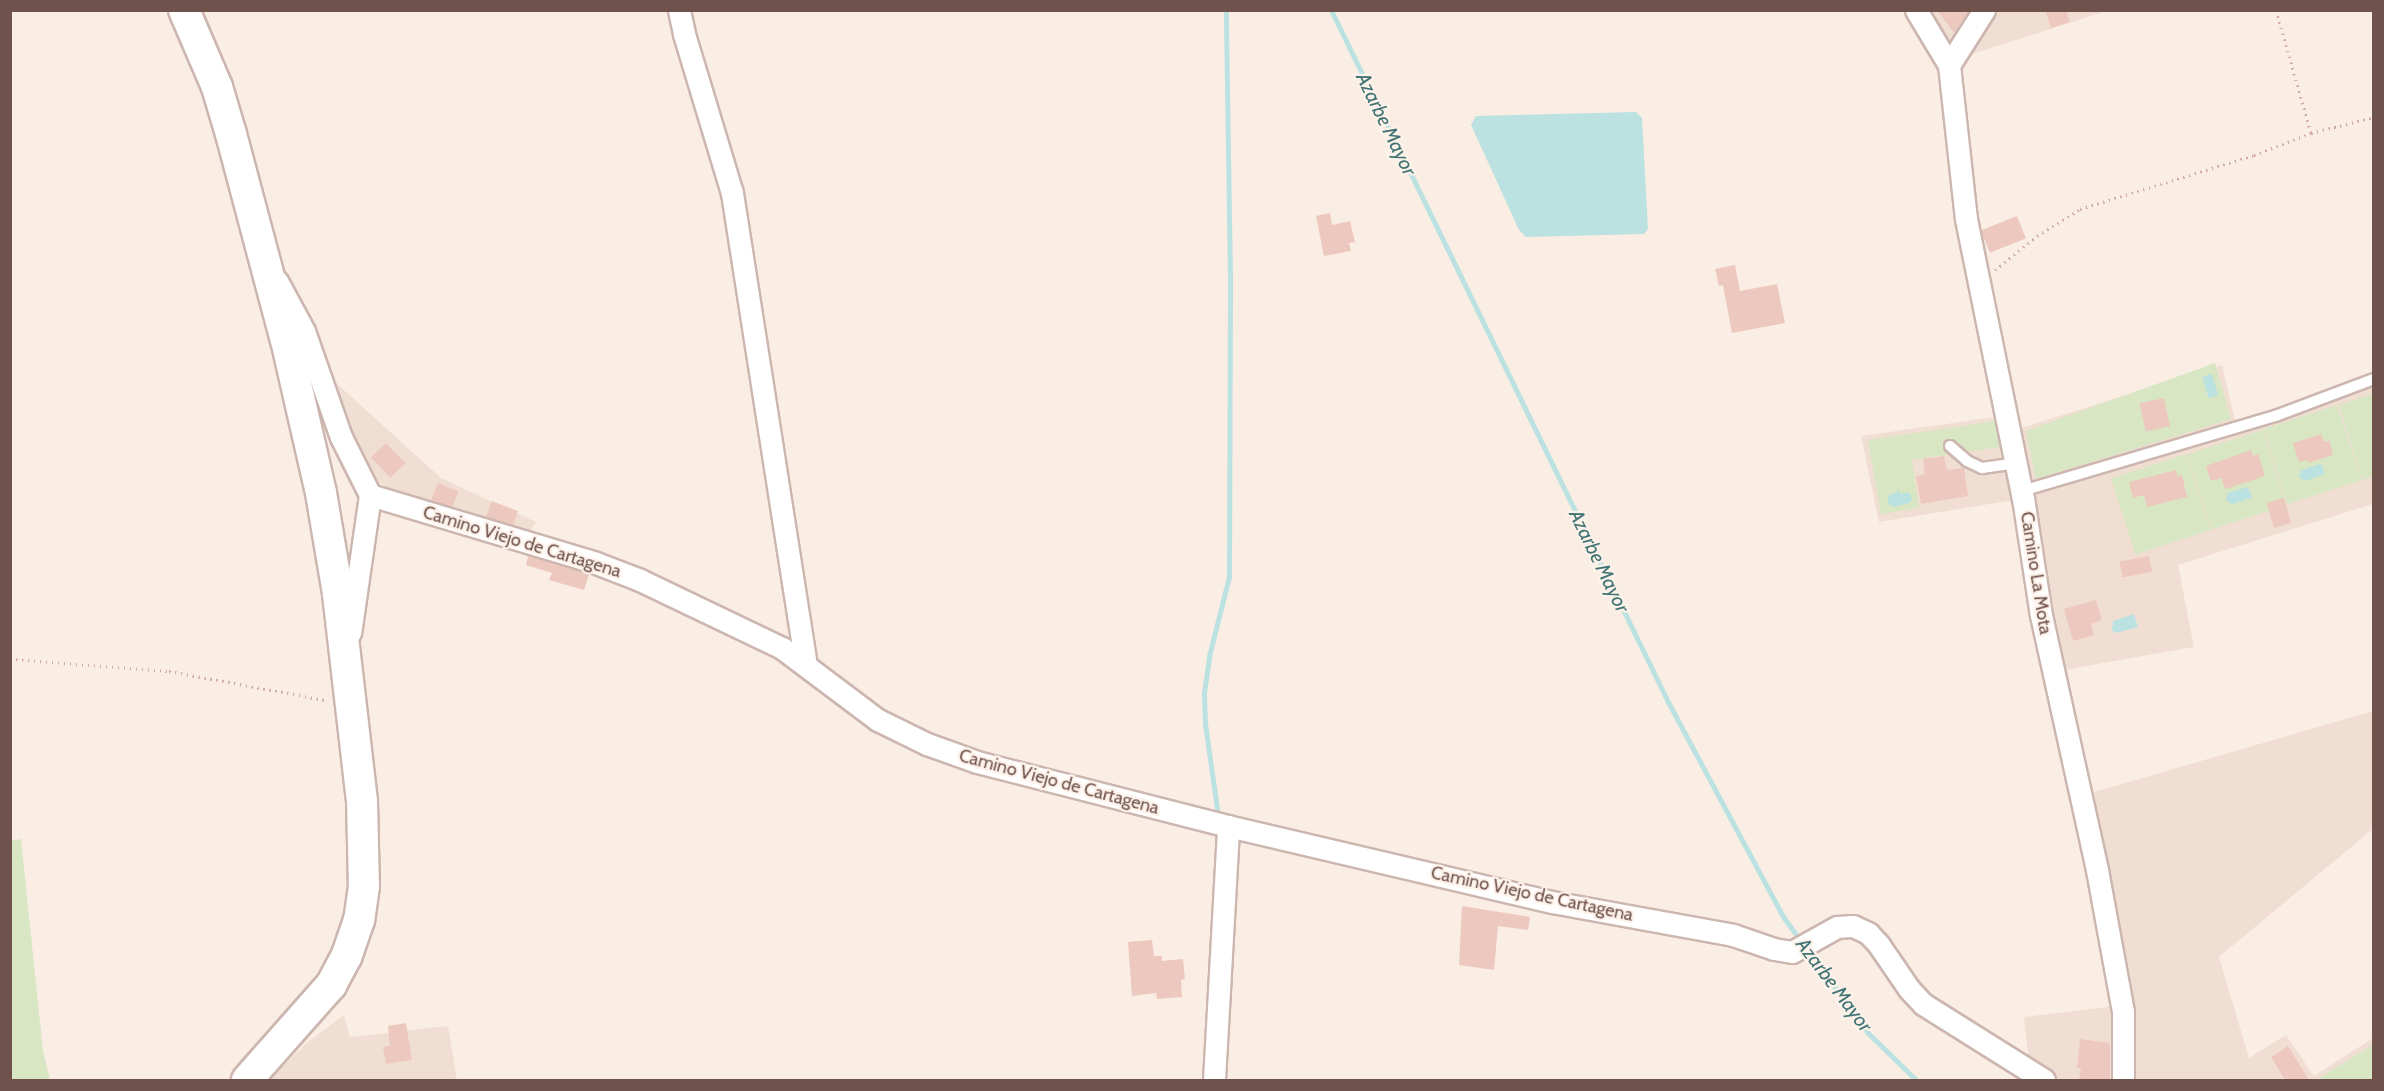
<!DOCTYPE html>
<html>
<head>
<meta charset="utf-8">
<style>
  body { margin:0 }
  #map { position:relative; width:2384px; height:1091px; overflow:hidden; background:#faeee4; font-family:Cabin,sans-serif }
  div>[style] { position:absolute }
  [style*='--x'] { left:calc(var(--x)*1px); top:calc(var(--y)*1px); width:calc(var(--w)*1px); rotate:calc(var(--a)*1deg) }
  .residential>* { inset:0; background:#f1ded3 }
  .green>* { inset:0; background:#d8e6c4; transform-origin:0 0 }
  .water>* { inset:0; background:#bbe1e0; transform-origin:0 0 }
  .stream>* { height:5px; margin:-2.5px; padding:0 2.5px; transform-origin:2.5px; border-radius:2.5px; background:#bbe1e0 }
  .building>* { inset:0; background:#edc8be; transform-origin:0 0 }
  .path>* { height:3px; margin-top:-1.5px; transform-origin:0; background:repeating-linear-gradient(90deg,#d1aca2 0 1.5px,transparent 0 6px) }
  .roads { filter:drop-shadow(2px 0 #ccb6af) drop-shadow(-2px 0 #ccb6af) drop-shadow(0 2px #ccb6af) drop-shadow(0 -2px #ccb6af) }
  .lane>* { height:10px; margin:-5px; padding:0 5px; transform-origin:5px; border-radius:5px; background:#fff }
  .street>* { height:21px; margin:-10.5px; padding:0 10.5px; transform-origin:10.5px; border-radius:10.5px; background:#fff }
  .secondary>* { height:30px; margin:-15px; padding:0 15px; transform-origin:15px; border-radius:15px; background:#fff }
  span { translate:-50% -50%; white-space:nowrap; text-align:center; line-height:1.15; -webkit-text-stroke:4.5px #fdf2ea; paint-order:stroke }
  .street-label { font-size:18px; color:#70524c }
  .water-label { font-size:20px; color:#427474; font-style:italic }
  .frame { position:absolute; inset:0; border:12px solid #70524c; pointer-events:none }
</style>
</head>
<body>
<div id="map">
  <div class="residential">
    <i style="clip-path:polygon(1925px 11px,2107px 11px,1966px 56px,1929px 51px)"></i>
    <i style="clip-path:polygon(2222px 365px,2235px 420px,2373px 385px,2373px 504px,2178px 565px,2194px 647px,2064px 670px,2033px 497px,1879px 522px,1861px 436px,1995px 417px,2021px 428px)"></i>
    <i style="clip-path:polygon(334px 381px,441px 478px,536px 522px,527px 535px,398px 493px,369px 477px,353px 441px)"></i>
    <i style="clip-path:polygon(2373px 711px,2373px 829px,2219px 957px,2249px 1058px,2286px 1035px,2314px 1076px,2373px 1038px,2373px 1080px,2031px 1080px,2024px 1017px,2124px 1005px,2094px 792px)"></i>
    <i style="clip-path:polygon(344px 1015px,350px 1037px,448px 1026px,457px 1080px,268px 1080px,308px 1042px)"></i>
  </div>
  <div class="green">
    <i style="clip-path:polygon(2215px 363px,2231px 419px,2036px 479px,2026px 431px)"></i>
    <i style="clip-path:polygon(2373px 394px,2373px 476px,2362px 480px,2339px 405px)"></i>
    <i style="left:2337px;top:405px;width:79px;height:78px;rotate:72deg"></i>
    <i style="clip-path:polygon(1996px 421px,2001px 447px,1912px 460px,1919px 508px,1881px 514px,1868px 440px)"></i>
    <i style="left:2262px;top:430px;width:79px;height:79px;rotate:72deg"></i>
    <i style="left:2186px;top:454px;width:80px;height:79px;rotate:72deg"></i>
    <i style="clip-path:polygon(21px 839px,43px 1051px,50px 1080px,11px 1080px,10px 841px)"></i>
    <i style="clip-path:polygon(2373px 1045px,2373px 1080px,2316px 1080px)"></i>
  </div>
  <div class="water">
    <i style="clip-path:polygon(1636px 112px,1642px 118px,1648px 229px,1644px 234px,1526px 237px,1519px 230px,1471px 125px,1476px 116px)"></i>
    <i style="left:2212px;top:374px;width:22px;height:10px;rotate:74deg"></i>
    <i style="clip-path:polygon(2321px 464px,2325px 474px,2305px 481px,2299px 477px,2301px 470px)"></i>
    <i style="clip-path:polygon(2248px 487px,2252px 498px,2232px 504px,2226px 500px,2228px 493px)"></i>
    <i style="clip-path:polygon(1898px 488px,1900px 493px,1910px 493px,1912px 500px,1909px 503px,1893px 507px,1888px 503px,1888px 499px,1890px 494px,1897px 493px)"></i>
    <i style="clip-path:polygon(2134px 614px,2138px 627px,2116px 633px,2112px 630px,2113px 621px)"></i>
  </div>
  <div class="stream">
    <i style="--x:1331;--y:10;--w:770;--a:64.03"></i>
    <i style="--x:1668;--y:702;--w:245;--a:61.8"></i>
    <i style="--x:1784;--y:918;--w:29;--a:54"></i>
    <i style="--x:1218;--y:816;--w:93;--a:-98"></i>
    <i style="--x:1205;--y:724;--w:31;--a:-92"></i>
    <i style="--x:1204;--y:693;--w:37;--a:-82"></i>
    <i style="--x:1209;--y:656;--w:81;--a:-75.8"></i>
    <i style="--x:1229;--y:577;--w:299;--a:-89.8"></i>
    <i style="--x:1230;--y:278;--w:268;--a:-90.9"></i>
    <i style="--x:1806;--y:948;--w:104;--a:54"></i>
    <i style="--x:1867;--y:1032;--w:69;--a:44.4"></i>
  </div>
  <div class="building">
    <i style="clip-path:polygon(1937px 10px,1969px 10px,1954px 33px)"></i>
    <i style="clip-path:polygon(2045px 10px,2066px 10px,2070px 22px,2051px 28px)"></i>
    <i style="clip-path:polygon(1330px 213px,1332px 225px,1350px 221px,1355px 242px,1349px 243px,1351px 251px,1324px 256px,1316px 216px)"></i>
    <i style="left:2017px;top:216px;width:24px;height:39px;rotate:68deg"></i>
    <i style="clip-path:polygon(1735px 265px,1740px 291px,1777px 284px,1785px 323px,1732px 333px,1723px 285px,1719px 286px,1715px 269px)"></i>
    <i style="left:2164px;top:398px;width:29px;height:25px;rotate:78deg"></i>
    <i style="clip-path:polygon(2321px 434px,2324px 442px,2329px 440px,2333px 455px,2308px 463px,2307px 460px,2299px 462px,2293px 443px)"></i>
    <i style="left:386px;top:443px;width:28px;height:21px;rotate:46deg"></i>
    <i style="clip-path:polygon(2251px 450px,2253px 456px,2258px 454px,2265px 476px,2225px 489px,2221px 478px,2211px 481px,2206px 466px)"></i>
    <i style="clip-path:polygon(1944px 456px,1947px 470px,1964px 468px,1968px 496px,1921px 504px,1916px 476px,1925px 474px,1923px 459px)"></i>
    <i style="clip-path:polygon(2176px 470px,2177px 476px,2182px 475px,2187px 497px,2147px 507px,2144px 495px,2133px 498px,2129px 482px)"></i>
    <i style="left:438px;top:483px;width:22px;height:18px;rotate:22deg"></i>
    <i style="left:2284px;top:498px;width:26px;height:18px;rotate:74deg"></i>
    <i style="left:492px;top:501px;width:28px;height:17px;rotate:21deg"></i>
    <i style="clip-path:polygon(528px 556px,589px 574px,584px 590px,549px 580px,552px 573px,526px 565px)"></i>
    <i style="left:2149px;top:556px;width:16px;height:30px;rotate:79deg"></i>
    <i style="clip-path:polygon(2096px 600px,2102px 620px,2091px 624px,2094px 635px,2073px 641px,2064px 609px)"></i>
    <i style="clip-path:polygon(1462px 906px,1530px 917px,1528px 930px,1498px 926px,1494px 970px,1459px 965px)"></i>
    <i style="clip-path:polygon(1152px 940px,1154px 956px,1162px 956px,1162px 961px,1183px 959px,1185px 979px,1181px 980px,1182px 997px,1157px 999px,1156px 993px,1132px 996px,1128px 942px)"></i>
    <i style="clip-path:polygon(406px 1023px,412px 1060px,386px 1064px,383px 1047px,390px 1046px,388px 1026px)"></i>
    <i style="clip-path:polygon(2080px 1039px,2110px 1043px,2110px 1080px,2079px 1080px,2081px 1068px,2077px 1068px)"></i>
    <i style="clip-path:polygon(2288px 1046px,2309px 1080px,2285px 1080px,2271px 1057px)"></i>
  </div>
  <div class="path">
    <i style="--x:2276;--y:10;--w:128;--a:74.1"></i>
    <i style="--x:1995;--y:270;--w:54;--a:-39"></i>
    <i style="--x:2037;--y:236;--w:51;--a:-32.1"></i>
    <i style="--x:2080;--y:209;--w:182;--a:-17.2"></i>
    <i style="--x:2254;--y:155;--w:61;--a:-21.1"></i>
    <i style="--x:2311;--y:133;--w:65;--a:-14.3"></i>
    <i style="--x:10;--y:659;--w:159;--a:4.3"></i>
    <i style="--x:169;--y:671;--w:160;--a:10.5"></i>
  </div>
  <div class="roads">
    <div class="lane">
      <i style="--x:1950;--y:446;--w:23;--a:41"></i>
      <i style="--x:1967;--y:461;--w:17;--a:25"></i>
      <i style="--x:1982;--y:468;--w:34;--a:-8"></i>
      <i style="--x:2022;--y:491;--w:267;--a:-16.5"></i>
      <i style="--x:2278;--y:415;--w:103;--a:-20.6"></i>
    </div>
    <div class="street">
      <i style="--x:679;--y:10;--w:25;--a:78"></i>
      <i style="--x:684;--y:34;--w:166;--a:73.2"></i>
      <i style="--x:732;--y:193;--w:477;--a:81.1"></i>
      <i style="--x:1916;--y:10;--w:64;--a:59"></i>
      <i style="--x:1949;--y:65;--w:155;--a:83.7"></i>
      <i style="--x:1966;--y:219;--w:285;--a:78.5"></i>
      <i style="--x:2023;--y:498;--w:118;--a:81.3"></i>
      <i style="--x:2041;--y:615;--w:261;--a:77.6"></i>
      <i style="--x:2097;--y:870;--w:143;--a:79.6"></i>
      <i style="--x:2123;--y:1011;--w:69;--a:90"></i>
      <i style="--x:1949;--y:65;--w:65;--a:-57.5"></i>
      <i style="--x:277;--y:281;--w:57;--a:61.6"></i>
      <i style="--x:304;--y:331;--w:112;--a:70.8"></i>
      <i style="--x:341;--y:437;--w:65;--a:63.4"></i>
      <i style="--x:370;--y:495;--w:139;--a:98.2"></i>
      <i style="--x:370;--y:495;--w:236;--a:16.7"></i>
      <i style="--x:596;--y:563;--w:47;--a:21.1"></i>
      <i style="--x:640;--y:580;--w:157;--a:25.6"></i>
      <i style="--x:782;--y:648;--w:120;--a:36.9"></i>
      <i style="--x:878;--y:720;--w:55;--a:26.1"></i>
      <i style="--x:927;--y:744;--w:53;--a:19.8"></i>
      <i style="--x:977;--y:762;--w:259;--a:14.3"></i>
      <i style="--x:1228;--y:826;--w:333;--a:13.2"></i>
      <i style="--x:1552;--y:902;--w:184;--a:10.3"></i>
      <i style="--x:1733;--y:935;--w:43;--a:18.9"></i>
      <i style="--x:1774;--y:949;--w:18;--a:9"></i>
      <i style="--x:1792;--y:952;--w:51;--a:-29.1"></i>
      <i style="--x:1837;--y:927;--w:16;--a:-4"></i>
      <i style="--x:1853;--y:926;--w:17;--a:25"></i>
      <i style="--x:1868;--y:933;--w:16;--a:47"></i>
      <i style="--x:1879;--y:945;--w:53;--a:55.7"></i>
      <i style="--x:1909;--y:989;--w:21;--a:47"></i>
      <i style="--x:1923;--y:1004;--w:143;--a:32.1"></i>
      <i style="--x:1214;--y:1080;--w:254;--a:-86.8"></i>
    </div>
    <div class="secondary">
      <i style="--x:184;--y:10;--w:84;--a:66.8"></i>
      <i style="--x:217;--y:87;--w:49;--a:73.4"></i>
      <i style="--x:231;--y:134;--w:213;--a:75.1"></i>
      <i style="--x:286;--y:340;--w:157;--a:77.1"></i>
      <i style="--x:321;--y:493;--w:102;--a:80.4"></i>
      <i style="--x:338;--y:594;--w:208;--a:83.4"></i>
      <i style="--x:362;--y:801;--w:85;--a:88.7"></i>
      <i style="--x:364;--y:886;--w:34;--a:98"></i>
      <i style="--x:359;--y:920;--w:39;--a:109"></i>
      <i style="--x:346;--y:957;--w:32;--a:118"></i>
      <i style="--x:331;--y:985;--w:127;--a:131.5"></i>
    </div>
  </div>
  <div class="street-label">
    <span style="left:522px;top:542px;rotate:17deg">Camino Viejo de Cartagena</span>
    <span style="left:2036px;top:573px;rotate:81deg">Camino La Mota</span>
    <span style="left:1059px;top:782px;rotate:15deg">Camino Viejo de Cartagena</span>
    <span style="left:1532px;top:894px;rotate:12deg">Camino Viejo de Cartagena</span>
  </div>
  <div class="water-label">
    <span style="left:1386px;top:124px;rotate:64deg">Azarbe Mayor</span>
    <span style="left:1599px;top:561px;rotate:64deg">Azarbe Mayor</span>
    <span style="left:1834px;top:985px;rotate:53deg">Azarbe Mayor</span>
  </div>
  <div class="frame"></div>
</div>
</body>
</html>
